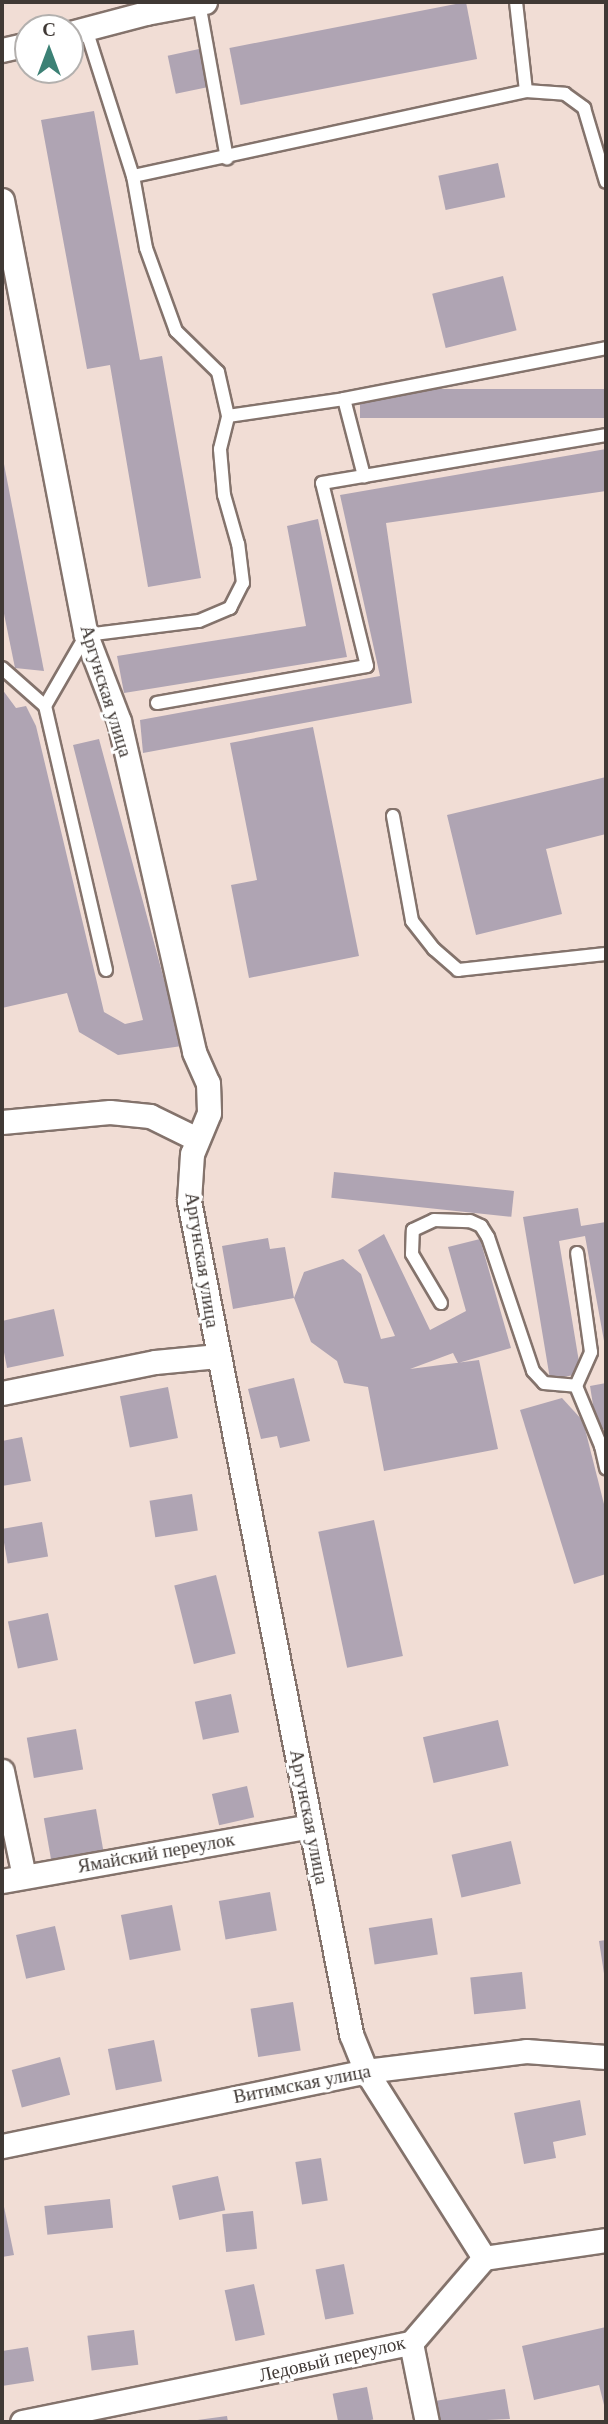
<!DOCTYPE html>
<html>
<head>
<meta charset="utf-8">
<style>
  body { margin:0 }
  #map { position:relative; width:608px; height:2424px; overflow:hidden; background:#f1ddd5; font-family:"Times New Roman",serif }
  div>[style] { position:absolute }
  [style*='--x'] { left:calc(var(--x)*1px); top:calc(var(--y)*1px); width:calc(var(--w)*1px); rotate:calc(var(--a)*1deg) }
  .building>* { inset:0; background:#afa4b3; transform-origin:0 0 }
  .roads { filter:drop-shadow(2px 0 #84736c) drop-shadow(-2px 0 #84736c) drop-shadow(0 2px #84736c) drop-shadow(0 -2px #84736c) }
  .lane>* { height:12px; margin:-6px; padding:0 6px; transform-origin:6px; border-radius:6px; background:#fff }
  .street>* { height:23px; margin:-11.5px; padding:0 11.5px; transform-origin:11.5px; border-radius:11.5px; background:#fff }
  span { translate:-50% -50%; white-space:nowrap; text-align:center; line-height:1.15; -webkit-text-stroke:6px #fff; paint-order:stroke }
  .street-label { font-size:19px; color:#403935 }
  .frame { position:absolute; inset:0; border:4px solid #403935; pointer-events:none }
  .north { position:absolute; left:14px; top:14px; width:70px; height:70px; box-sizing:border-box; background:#fff; border:2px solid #b3b0ae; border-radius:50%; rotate:0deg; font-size:19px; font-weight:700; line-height:28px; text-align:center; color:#403935 }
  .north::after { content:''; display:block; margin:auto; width:24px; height:32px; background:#3c8175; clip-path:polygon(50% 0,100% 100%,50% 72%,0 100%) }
</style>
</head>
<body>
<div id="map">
  <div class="building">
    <i style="left:466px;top:2px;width:58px;height:241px;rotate:79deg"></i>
    <i style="left:199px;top:49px;width:39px;height:32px;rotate:78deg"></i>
    <i style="clip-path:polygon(94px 111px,140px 360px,162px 356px,201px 578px,148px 587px,110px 365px,87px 369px,41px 120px)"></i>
    <i style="left:498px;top:163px;width:35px;height:61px;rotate:78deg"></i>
    <i style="left:503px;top:276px;width:56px;height:73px;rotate:76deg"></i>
    <i style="left:606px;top:389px;width:29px;height:246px;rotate:90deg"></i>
    <i style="clip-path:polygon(606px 449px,606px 491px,386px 523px,412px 703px,143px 753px,140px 720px,380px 676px,340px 495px)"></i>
    <i style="clip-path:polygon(2px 459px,3px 459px,44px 671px,15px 668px,2px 604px)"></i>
    <i style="clip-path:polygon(318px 519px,347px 657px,124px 693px,117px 656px,306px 626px,287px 526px)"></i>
    <i style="clip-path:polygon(2px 689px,16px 708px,26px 706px,36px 726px,104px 1012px,125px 1024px,143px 1020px,73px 745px,99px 739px,182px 1046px,118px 1055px,79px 1032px,67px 993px,2px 1008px)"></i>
    <i style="clip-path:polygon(313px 727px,359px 956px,249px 978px,231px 885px,257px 880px,230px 743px)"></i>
    <i style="clip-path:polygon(606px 777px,606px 834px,546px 849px,562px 914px,476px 935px,447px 815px)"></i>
    <i style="left:334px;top:1172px;width:181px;height:26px;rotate:6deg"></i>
    <i style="clip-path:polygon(578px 1208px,581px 1226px,606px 1222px,606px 1352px,585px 1236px,559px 1241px,581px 1374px,550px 1379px,523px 1217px)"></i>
    <i style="clip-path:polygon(384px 1234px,430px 1330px,466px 1311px,448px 1247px,480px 1239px,511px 1348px,458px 1363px,453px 1353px,410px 1369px,479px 1360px,498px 1449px,384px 1471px,368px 1387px,344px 1383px,337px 1361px,311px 1342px,294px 1298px,233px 1309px,222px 1246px,268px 1238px,270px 1249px,285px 1247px,294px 1298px,304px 1272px,343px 1259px,361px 1274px,381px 1339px,395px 1336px,358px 1250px)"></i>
    <i style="clip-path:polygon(54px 1309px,64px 1356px,7px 1368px,2px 1342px,2px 1321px)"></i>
    <i style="clip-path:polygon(294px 1378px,310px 1441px,280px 1448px,277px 1436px,261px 1439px,248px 1389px)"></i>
    <i style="clip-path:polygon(606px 1383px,606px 1429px,597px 1430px,590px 1386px)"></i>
    <i style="left:168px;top:1387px;width:52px;height:49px;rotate:79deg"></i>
    <i style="clip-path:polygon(562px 1398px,583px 1421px,606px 1512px,606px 1574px,574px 1584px,520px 1410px)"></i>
    <i style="clip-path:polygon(22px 1437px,31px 1481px,2px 1486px,2px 1441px)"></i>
    <i style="left:192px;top:1494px;width:37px;height:43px;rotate:81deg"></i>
    <i style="left:374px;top:1520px;width:139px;height:57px;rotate:78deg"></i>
    <i style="left:42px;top:1522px;width:35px;height:41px;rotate:80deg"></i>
    <i style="left:216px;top:1575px;width:81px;height:43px;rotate:76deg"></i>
    <i style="left:48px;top:1613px;width:48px;height:41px;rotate:78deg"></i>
    <i style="left:231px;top:1694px;width:39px;height:37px;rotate:78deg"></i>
    <i style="left:498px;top:1720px;width:47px;height:77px;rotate:77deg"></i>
    <i style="left:76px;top:1729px;width:41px;height:50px;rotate:80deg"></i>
    <i style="left:247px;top:1786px;width:32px;height:36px;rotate:77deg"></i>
    <i style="left:96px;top:1809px;width:48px;height:53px;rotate:80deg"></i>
    <i style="left:511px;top:1841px;width:44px;height:61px;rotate:77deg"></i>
    <i style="left:270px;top:1892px;width:39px;height:52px;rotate:80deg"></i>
    <i style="left:172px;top:1905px;width:46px;height:52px;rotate:79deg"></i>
    <i style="left:432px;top:1918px;width:37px;height:64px;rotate:81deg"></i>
    <i style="left:55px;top:1926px;width:45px;height:40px;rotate:77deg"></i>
    <i style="clip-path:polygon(606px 1940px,606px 1980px,605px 1980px,599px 1941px)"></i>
    <i style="left:522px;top:1972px;width:37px;height:52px;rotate:84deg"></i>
    <i style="left:293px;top:2002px;width:49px;height:43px;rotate:81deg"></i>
    <i style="left:154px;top:2040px;width:42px;height:47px;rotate:79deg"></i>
    <i style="left:60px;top:2057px;width:39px;height:50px;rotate:75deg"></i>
    <i style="clip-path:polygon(580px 2100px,586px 2135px,553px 2142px,556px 2158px,524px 2164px,514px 2113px)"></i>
    <i style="left:321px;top:2158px;width:43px;height:26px;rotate:81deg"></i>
    <i style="left:218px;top:2176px;width:35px;height:47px;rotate:78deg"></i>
    <i style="clip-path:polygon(2px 2197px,14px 2255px,2px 2257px)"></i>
    <i style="left:110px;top:2199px;width:29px;height:66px;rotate:84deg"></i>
    <i style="left:253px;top:2211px;width:38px;height:31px;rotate:84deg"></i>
    <i style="left:344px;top:2264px;width:51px;height:29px;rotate:79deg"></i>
    <i style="left:254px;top:2284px;width:52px;height:30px;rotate:78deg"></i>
    <i style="clip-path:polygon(606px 2327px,606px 2413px,599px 2385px,534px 2400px,522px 2346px)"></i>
    <i style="left:134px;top:2330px;width:35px;height:47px;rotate:83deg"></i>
    <i style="clip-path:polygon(28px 2347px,34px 2381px,2px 2386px,2px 2351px)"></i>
    <i style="left:367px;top:2387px;width:33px;height:35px;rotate:79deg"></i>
    <i style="clip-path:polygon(505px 2389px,510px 2419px,438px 2422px,435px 2401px)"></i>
    <i style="clip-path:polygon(227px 2416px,228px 2422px,191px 2422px,190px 2421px)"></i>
  </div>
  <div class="roads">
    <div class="lane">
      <i style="--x:199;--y:3;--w:158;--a:79.8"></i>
      <i style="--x:86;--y:29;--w:154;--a:72.3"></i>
      <i style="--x:133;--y:176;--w:402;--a:-12.2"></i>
      <i style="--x:526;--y:91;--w:90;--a:-96.4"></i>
      <i style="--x:526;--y:91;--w:39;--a:4"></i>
      <i style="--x:565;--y:94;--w:24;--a:36"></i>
      <i style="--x:584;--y:108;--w:77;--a:73.4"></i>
      <i style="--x:344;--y:399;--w:80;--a:75.4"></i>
      <i style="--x:364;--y:476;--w:245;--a:-9.6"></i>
      <i style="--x:228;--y:416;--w:117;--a:-8.3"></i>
      <i style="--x:344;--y:399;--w:267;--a:-11"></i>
      <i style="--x:2;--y:668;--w:57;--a:41.5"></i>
      <i style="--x:157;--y:703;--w:213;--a:-10"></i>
      <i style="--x:367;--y:666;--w:188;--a:-103.8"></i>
      <i style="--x:322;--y:483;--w:43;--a:-9.5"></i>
      <i style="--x:393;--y:816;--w:107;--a:79.7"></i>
      <i style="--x:412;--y:921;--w:36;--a:52"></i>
      <i style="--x:434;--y:949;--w:32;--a:41"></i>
      <i style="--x:458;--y:970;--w:149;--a:-6.2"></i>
      <i style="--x:106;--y:970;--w:271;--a:-103"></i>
      <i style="--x:45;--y:706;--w:82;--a:-60"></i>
      <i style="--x:86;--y:635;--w:114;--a:-7.1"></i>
      <i style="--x:199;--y:621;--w:34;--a:-23"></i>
      <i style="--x:230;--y:608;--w:28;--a:-63"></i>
      <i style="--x:243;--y:583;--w:39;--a:-97"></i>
      <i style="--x:238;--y:544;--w:51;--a:-105.9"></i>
      <i style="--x:224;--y:495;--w:46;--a:-95"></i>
      <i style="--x:220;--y:449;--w:34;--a:-76"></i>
      <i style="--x:228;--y:416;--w:45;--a:-102.8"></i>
      <i style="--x:218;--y:372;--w:59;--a:-135.7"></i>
      <i style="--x:176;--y:331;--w:88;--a:-109.9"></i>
      <i style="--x:146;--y:248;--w:73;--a:-100.2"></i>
      <i style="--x:441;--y:1303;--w:57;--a:-120.6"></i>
      <i style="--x:412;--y:1254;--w:24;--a:-88"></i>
      <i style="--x:413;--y:1230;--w:23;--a:-25"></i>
      <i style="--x:434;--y:1220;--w:36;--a:2"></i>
      <i style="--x:470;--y:1221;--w:12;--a:24"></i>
      <i style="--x:481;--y:1226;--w:13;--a:58"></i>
      <i style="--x:488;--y:1237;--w:141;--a:71.4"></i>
      <i style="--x:533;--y:1371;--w:16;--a:47"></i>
      <i style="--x:544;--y:1383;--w:32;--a:5"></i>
      <i style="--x:576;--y:1386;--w:65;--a:67.4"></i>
      <i style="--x:601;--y:1446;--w:5;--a:-11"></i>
      <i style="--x:576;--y:1386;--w:37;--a:-66"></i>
      <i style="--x:591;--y:1352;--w:100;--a:-98"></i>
      <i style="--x:601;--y:1446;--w:23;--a:77"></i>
    </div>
    <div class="street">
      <i style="--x:70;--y:33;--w:79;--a:-14.7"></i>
      <i style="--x:146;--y:13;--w:60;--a:-10.6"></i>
      <i style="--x:2;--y:50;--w:27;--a:-13"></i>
      <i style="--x:2;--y:200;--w:443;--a:79.1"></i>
      <i style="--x:86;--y:635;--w:92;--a:69"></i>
      <i style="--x:119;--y:721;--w:339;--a:77.2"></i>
      <i style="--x:194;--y:1052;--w:34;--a:66"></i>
      <i style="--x:208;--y:1083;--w:30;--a:88"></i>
      <i style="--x:209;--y:1113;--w:44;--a:112.5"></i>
      <i style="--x:192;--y:1154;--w:47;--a:93.7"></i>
      <i style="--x:189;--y:1201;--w:849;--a:78.99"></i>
      <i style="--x:351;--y:2034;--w:40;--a:68"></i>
      <i style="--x:366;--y:2071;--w:221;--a:57.7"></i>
      <i style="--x:2;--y:1122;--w:108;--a:-5.3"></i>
      <i style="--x:110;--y:1112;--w:40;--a:5.7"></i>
      <i style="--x:150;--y:1116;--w:52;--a:26.1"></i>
      <i style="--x:2;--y:1393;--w:156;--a:-11.5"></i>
      <i style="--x:155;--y:1362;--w:63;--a:-5.4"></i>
      <i style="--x:2;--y:1771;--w:107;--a:78.2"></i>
      <i style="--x:2;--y:1881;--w:313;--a:-10.1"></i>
      <i style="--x:2;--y:2146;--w:372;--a:-11.6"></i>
      <i style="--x:366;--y:2071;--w:161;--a:-7.1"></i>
      <i style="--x:526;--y:2051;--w:80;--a:4.3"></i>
      <i style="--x:411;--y:2343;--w:81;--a:78.6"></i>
      <i style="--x:22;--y:2422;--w:397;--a:-11.5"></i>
      <i style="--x:411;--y:2343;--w:112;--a:-49.3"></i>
      <i style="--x:484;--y:2258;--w:123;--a:-8.4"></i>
    </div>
  </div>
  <div class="street-label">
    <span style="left:106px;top:691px;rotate:73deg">Аргунская улица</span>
    <span style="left:202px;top:1260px;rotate:81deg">Аргунская улица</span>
    <span style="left:309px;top:1817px;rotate:79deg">Аргунская улица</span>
    <span style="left:156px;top:1853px;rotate:-10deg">Ямайский переулок</span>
    <span style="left:302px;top:2084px;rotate:-11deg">Витимская улица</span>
    <span style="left:332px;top:2359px;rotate:-13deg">Ледовый переулок</span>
  </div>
  <div class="frame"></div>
  <div class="north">С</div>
</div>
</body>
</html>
